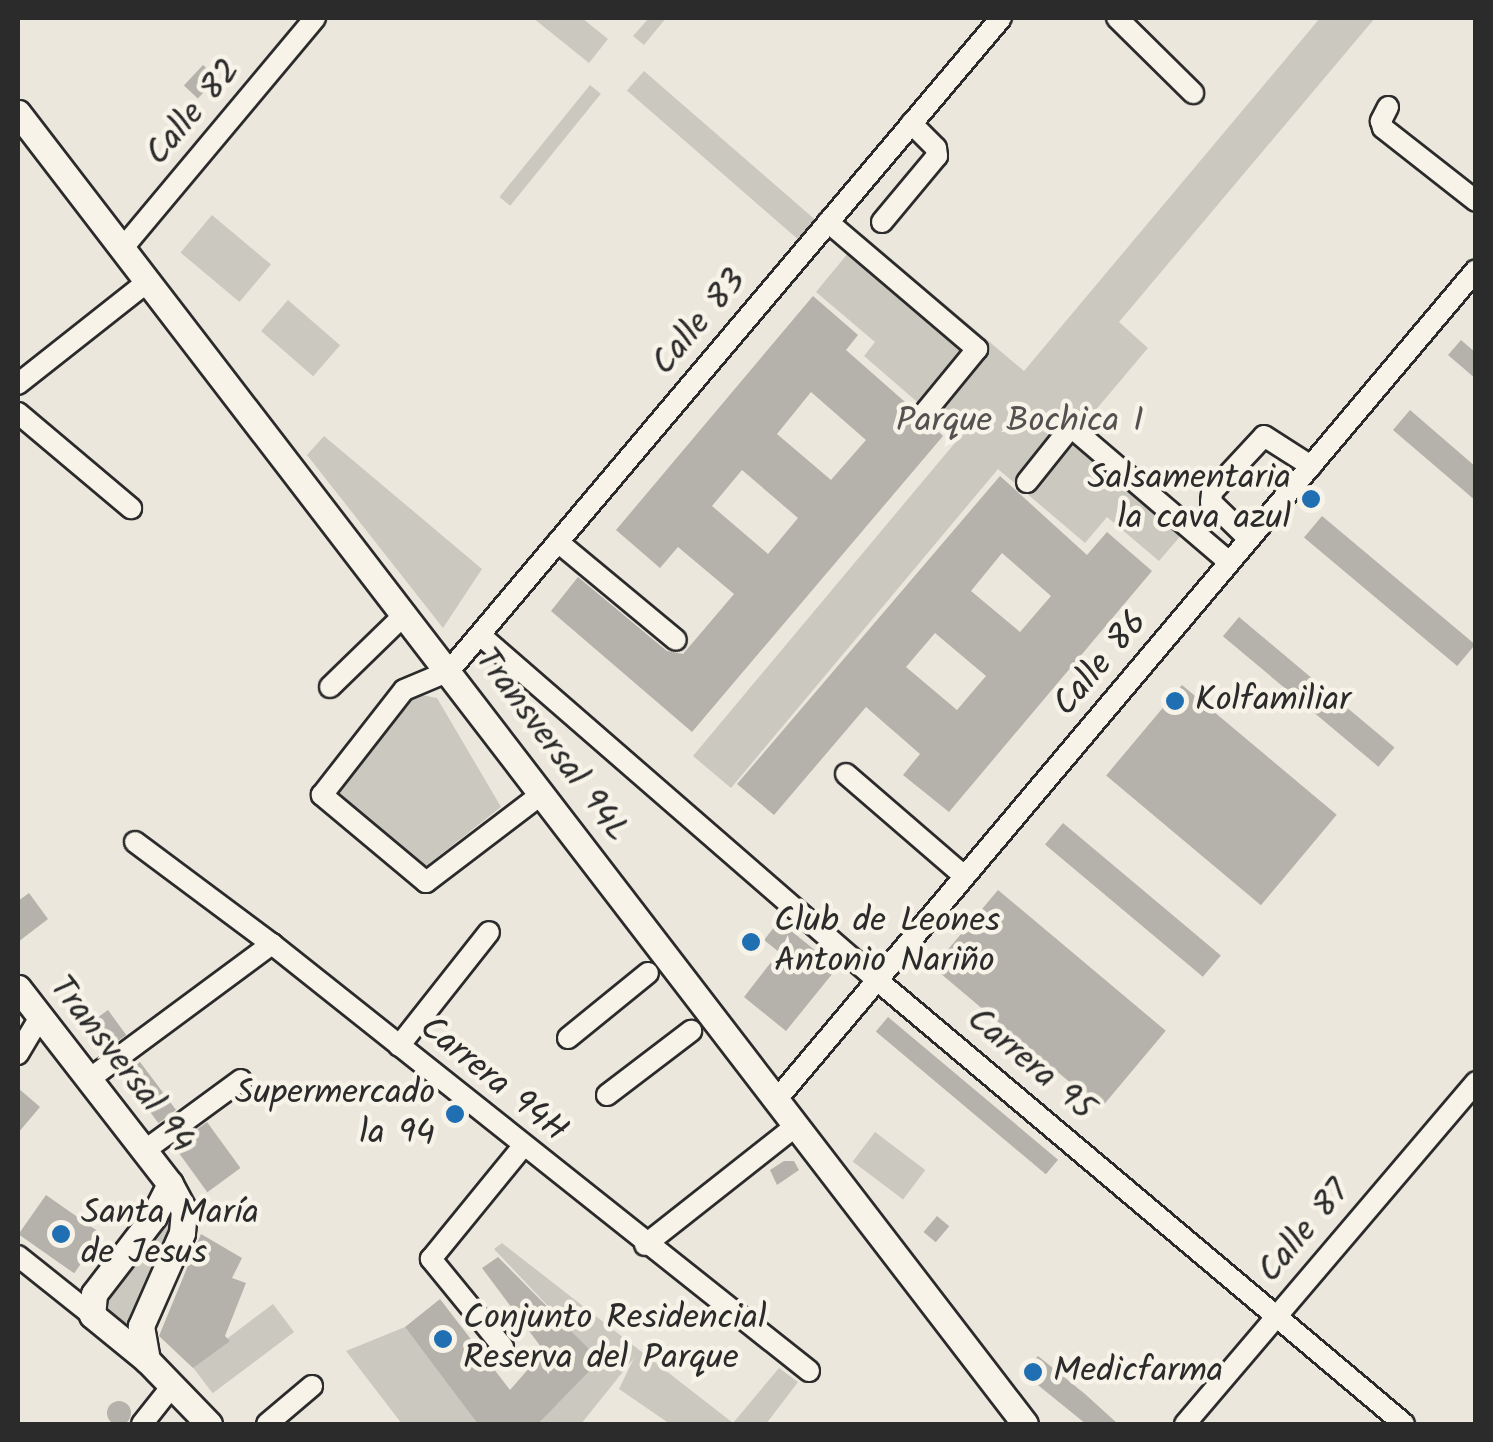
<!DOCTYPE html>
<html>
<head>
<meta charset="utf-8">
<style>
  body { margin:0 }
  #map { position:relative; width:1493px; height:1442px; overflow:hidden; background:#ebe7dd; font-family:Kalam,sans-serif }
  div>[style] { position:absolute }
  [style*='--x'] { left:calc(var(--x)*1px); top:calc(var(--y)*1px); width:calc(var(--w)*1px); rotate:calc(var(--a)*1deg) }
  .green>* { inset:0; background:#cbc8bf; transform-origin:0 0 }
  .building>* { inset:0; background:#b5b2ab; transform-origin:0 0 }
  .round { border-radius:50% }
  .roads { filter:drop-shadow(2px 0 #2b2b2b) drop-shadow(-2px 0 #2b2b2b) drop-shadow(0 2px #2b2b2b) drop-shadow(0 -2px #2b2b2b) }
  .minor>* { height:20px; margin:-10px; padding:0 10px; transform-origin:10px; border-radius:10px; background:#f7f3e8 }
  .major>* { height:25px; margin:-12.5px; padding:0 12.5px; transform-origin:12.5px; border-radius:12.5px; background:#f7f3e8 }
  .dots>* { width:28px; height:28px; translate:-50% -50%; box-sizing:border-box; border:5px solid #f7f3e8; border-radius:50% }
  span { translate:-50% -50%; white-space:nowrap; text-align:center; line-height:1.15; -webkit-text-stroke:9px #f7f3e8; paint-order:stroke }
  .street-label { font-size:35px; color:#2b2b2b }
  .park-label { font-size:35px; color:#535250 }
  .poi-label { font-size:35px; color:#2b2b2b }
  .right { translate:-100% -50%; text-align:right }
  .left { translate:0 -50%; text-align:left }
  .frame { position:absolute; inset:0; border:20px solid #2b2b2b; pointer-events:none }
</style>
</head>
<body>
<div id="map">
  <div class="green">
    <i style="clip-path:polygon(533px 18px,582px 18px,608px 39px,589px 63px)"></i>
    <i style="clip-path:polygon(649px 18px,666px 18px,644px 45px,633px 36px)"></i>
    <i style="clip-path:polygon(1320px 18px,1375px 18px,1119px 322px,1148px 348px,1072px 438px,1183px 533px,1159px 561px,1107px 517px,1085px 543px,998px 469px,731px 788px,693px 756px,959px 438px,864px 356px,875px 342px,816px 292px,863px 235px,1024px 371px)"></i>
    <i style="left:644px;top:71px;width:233px;height:26px;rotate:41deg"></i>
    <i style="left:590px;top:85px;width:14px;height:144px;rotate:39deg"></i>
    <i style="left:212px;top:215px;width:77px;height:49px;rotate:40deg"></i>
    <i style="left:288px;top:300px;width:69px;height:41px;rotate:41deg"></i>
    <i style="clip-path:polygon(324px 436px,482px 569px,443px 628px,307px 455px)"></i>
    <i style="clip-path:polygon(406px 692px,437px 698px,501px 807px,426px 866px,412px 867px,344px 811px,337px 785px)"></i>
    <i style="left:875px;top:1132px;width:63px;height:37px;rotate:37deg"></i>
    <i style="clip-path:polygon(167px 1206px,176px 1226px,130px 1325px,124px 1326px,108px 1316px,102px 1304px)"></i>
    <i style="clip-path:polygon(502px 1243px,733px 1423px,779px 1368px,798px 1382px,766px 1424px,670px 1424px,619px 1389px,634px 1358px,581px 1424px,538px 1424px,599px 1360px,494px 1249px)"></i>
    <i style="left:273px;top:1304px;width:35px;height:102px;rotate:53deg"></i>
    <i style="clip-path:polygon(405px 1327px,479px 1424px,402px 1424px,346px 1351px)"></i>
  </div>
  <div class="building">
    <i style="left:203px;top:65px;width:19px;height:28px;rotate:43deg"></i>
    <i style="clip-path:polygon(evenodd,813px 296px,858px 335px,846px 350px,913px 409px,917px 421px,930px 424px,943px 436px,692px 732px,551px 611px,578px 577px,667px 651px,683px 654px,734px 594px,678px 547px,660px 568px,616px 530px,813px 296px,811px 392px,866px 440px,831px 480px,777px 434px,811px 392px,813px 296px,742px 470px,798px 518px,768px 554px,712px 506px,742px 470px)"></i>
    <i style="clip-path:polygon(1461px 340px,1476px 353px,1476px 379px,1448px 355px)"></i>
    <i style="clip-path:polygon(1410px 410px,1476px 467px,1476px 501px,1393px 430px)"></i>
    <i style="clip-path:polygon(evenodd,1000px 476px,1087px 555px,1107px 532px,1152px 571px,949px 812px,903px 775px,920px 754px,866px 707px,774px 815px,737px 784px,1000px 476px,1002px 553px,1051px 596px,1020px 632px,971px 591px,1002px 553px,1000px 476px,935px 633px,986px 676px,957px 710px,906px 667px,935px 633px)"></i>
    <i style="left:1322px;top:516px;width:200px;height:28px;rotate:40deg"></i>
    <i style="left:1239px;top:617px;width:203px;height:25px;rotate:40deg"></i>
    <i style="left:1182px;top:685px;width:202px;height:118px;rotate:40deg"></i>
    <i style="left:1063px;top:823px;width:206px;height:28px;rotate:40deg"></i>
    <i style="left:998px;top:890px;width:219px;height:101px;rotate:40deg"></i>
    <i style="clip-path:polygon(29px 893px,48px 919px,18px 942px,18px 901px)"></i>
    <i style="clip-path:polygon(779px 921px,837px 968px,786px 1031px,744px 997px,779px 952px,764px 940px)"></i>
    <i style="left:108px;top:1010px;width:31px;height:21px;rotate:54deg"></i>
    <i style="left:888px;top:1017px;width:222px;height:19px;rotate:40deg"></i>
    <i style="left:140px;top:1062px;width:60px;height:22px;rotate:53deg"></i>
    <i style="clip-path:polygon(18px 1088px,40px 1107px,18px 1133px)"></i>
    <i style="left:207px;top:1122px;width:57px;height:41px;rotate:54deg"></i>
    <i style="clip-path:polygon(784px 1161px,794px 1161px,799px 1170px,777px 1185px,770px 1170px)"></i>
    <i style="left:46px;top:1195px;width:68px;height:48px;rotate:35deg"></i>
    <i style="left:937px;top:1216px;width:16px;height:21px;rotate:40deg"></i>
    <i style="clip-path:polygon(201px 1234px,242px 1258px,232px 1278px,246px 1283px,225px 1336px,230px 1341px,193px 1368px,159px 1336px)"></i>
    <i style="clip-path:polygon(498px 1257px,600px 1360px,538px 1424px,478px 1424px,405px 1327px,440px 1299px,510px 1390px,544px 1351px,482px 1268px)"></i>
    <i style="clip-path:polygon(1038px 1356px,1085px 1394px,1118px 1424px,1086px 1424px,1023px 1373px)"></i>
    <i class="round" style="left:107px;top:1401px;width:24px;height:24px"></i>
  </div>
  <div class="roads">
    <div class="minor">
      <i style="--x:1117;--y:18;--w:107;--a:44.6"></i>
      <i style="--x:1388;--y:107;--w:16;--a:117"></i>
      <i style="--x:1381;--y:121;--w:7;--a:74"></i>
      <i style="--x:1383;--y:128;--w:118;--a:38.1"></i>
      <i style="--x:828;--y:222;--w:196;--a:40.4"></i>
      <i style="--x:977;--y:349;--w:80;--a:129.4"></i>
      <i style="--x:882;--y:222;--w:86;--a:-50.2"></i>
      <i style="--x:937;--y:156;--w:8;--a:-97"></i>
      <i style="--x:936;--y:148;--w:35;--a:-135"></i>
      <i style="--x:122;--y:249;--w:301;--a:-50.1"></i>
      <i style="--x:18;--y:384;--w:164;--a:-38.3"></i>
      <i style="--x:18;--y:413;--w:148;--a:40.1"></i>
      <i style="--x:1027;--y:482;--w:70;--a:-51.3"></i>
      <i style="--x:1071;--y:427;--w:208;--a:40.5"></i>
      <i style="--x:1249;--y:539;--w:53;--a:-135.8"></i>
      <i style="--x:1211;--y:502;--w:10;--a:-84"></i>
      <i style="--x:1212;--y:492;--w:76;--a:-47.1"></i>
      <i style="--x:1264;--y:436;--w:56;--a:32.6"></i>
      <i style="--x:558;--y:542;--w:153;--a:39.7"></i>
      <i style="--x:480;--y:635;--w:526;--a:40.99"></i>
      <i style="--x:877;--y:980;--w:689;--a:40.11"></i>
      <i style="--x:330;--y:687;--w:105;--a:-44.2"></i>
      <i style="--x:846;--y:774;--w:156;--a:40.8"></i>
      <i style="--x:543;--y:793;--w:147;--a:142.7"></i>
      <i style="--x:426;--y:882;--w:136;--a:-140.1"></i>
      <i style="--x:322;--y:795;--w:133;--a:-52"></i>
      <i style="--x:404;--y:690;--w:49;--a:-22.9"></i>
      <i style="--x:449;--y:671;--w:855;--a:-49.79"></i>
      <i style="--x:135;--y:842;--w:171;--a:36.7"></i>
      <i style="--x:272;--y:944;--w:686;--a:38.49"></i>
      <i style="--x:568;--y:1038;--w:103;--a:-39.1"></i>
      <i style="--x:399;--y:1046;--w:145;--a:-51.7"></i>
      <i style="--x:18;--y:1054;--w:43;--a:-59.3"></i>
      <i style="--x:88;--y:1080;--w:229;--a:-36.5"></i>
      <i style="--x:607;--y:1095;--w:106;--a:-37.3"></i>
      <i style="--x:777;--y:1099;--w:1084;--a:-49.86"></i>
      <i style="--x:144;--y:1151;--w:120;--a:-36.2"></i>
      <i style="--x:645;--y:1245;--w:194;--a:-38.3"></i>
      <i style="--x:18;--y:1256;--w:95;--a:38.6"></i>
      <i style="--x:503;--y:1347;--w:114;--a:-129.3"></i>
      <i style="--x:431;--y:1259;--w:146;--a:-50.8"></i>
      <i style="--x:142;--y:1424;--w:48;--a:-51.7"></i>
      <i style="--x:267;--y:1424;--w:59;--a:-40.2"></i>
      <i style="--x:1185;--y:1424;--w:449;--a:-49.6"></i>
    </div>
    <div class="major">
      <i style="--x:18;--y:113;--w:1653;--a:52.47"></i>
      <i style="--x:18;--y:988;--w:248;--a:52.2"></i>
      <i style="--x:170;--y:1184;--w:30;--a:62"></i>
      <i style="--x:184;--y:1210;--w:23;--a:95"></i>
      <i style="--x:182;--y:1233;--w:102;--a:113.8"></i>
      <i style="--x:141;--y:1326;--w:35;--a:80"></i>
      <i style="--x:170;--y:1184;--w:36;--a:117"></i>
      <i style="--x:154;--y:1216;--w:98;--a:127.6"></i>
      <i style="--x:94;--y:1294;--w:21;--a:95"></i>
      <i style="--x:92;--y:1315;--w:71;--a:39.3"></i>
      <i style="--x:147;--y:1360;--w:89;--a:45.9"></i>
    </div>
  </div>
  <div class="dots">
    <i style="left:1311px;top:499px;background:#1f6fb2"></i>
    <i style="left:1175px;top:701px;background:#1f6fb2"></i>
    <i style="left:751px;top:942px;background:#1f6fb2"></i>
    <i style="left:455px;top:1114px;background:#1f6fb2"></i>
    <i style="left:61px;top:1234px;background:#1f6fb2"></i>
    <i style="left:443px;top:1339px;background:#1f6fb2"></i>
    <i style="left:1033px;top:1372px;background:#1f6fb2"></i>
  </div>
  <div class="street-label">
    <span style="left:194px;top:113px;rotate:-50deg">Calle 82</span>
    <span style="left:700px;top:323px;rotate:-50deg">Calle 83</span>
    <span style="left:1101px;top:664px;rotate:-50deg">Calle 86</span>
    <span style="left:551px;top:746px;rotate:53deg">Transversal 94L</span>
    <span style="left:121px;top:1065px;rotate:52deg">Transversal 94</span>
    <span style="left:1030px;top:1065px;rotate:40deg">Carrera 95</span>
    <span style="left:493px;top:1080px;rotate:39deg">Carrera 94H</span>
    <span style="left:1305px;top:1232px;rotate:-50deg">Calle 87</span>
  </div>
  <div class="park-label">
    <span style="left:1020px;top:422px">Parque Bochica I</span>
  </div>
  <div class="poi-label">
    <span class="right" style="left:1291px;top:499px">Salsamentaria<br>la cava azul</span>
    <span class="left" style="left:1195px;top:701px">Kolfamiliar</span>
    <span class="left" style="left:774px;top:942px">Club de Leones<br>Antonio Nariño</span>
    <span class="right" style="left:435px;top:1114px">Supermercado<br>la 94</span>
    <span class="left" style="left:81px;top:1234px">Santa María<br>de Jesus</span>
    <span class="left" style="left:463px;top:1339px">Conjunto Residencial<br>Reserva del Parque</span>
    <span class="left" style="left:1053px;top:1372px">Medicfarma</span>
  </div>
  <div class="frame"></div>
</div>
</body>
</html>
